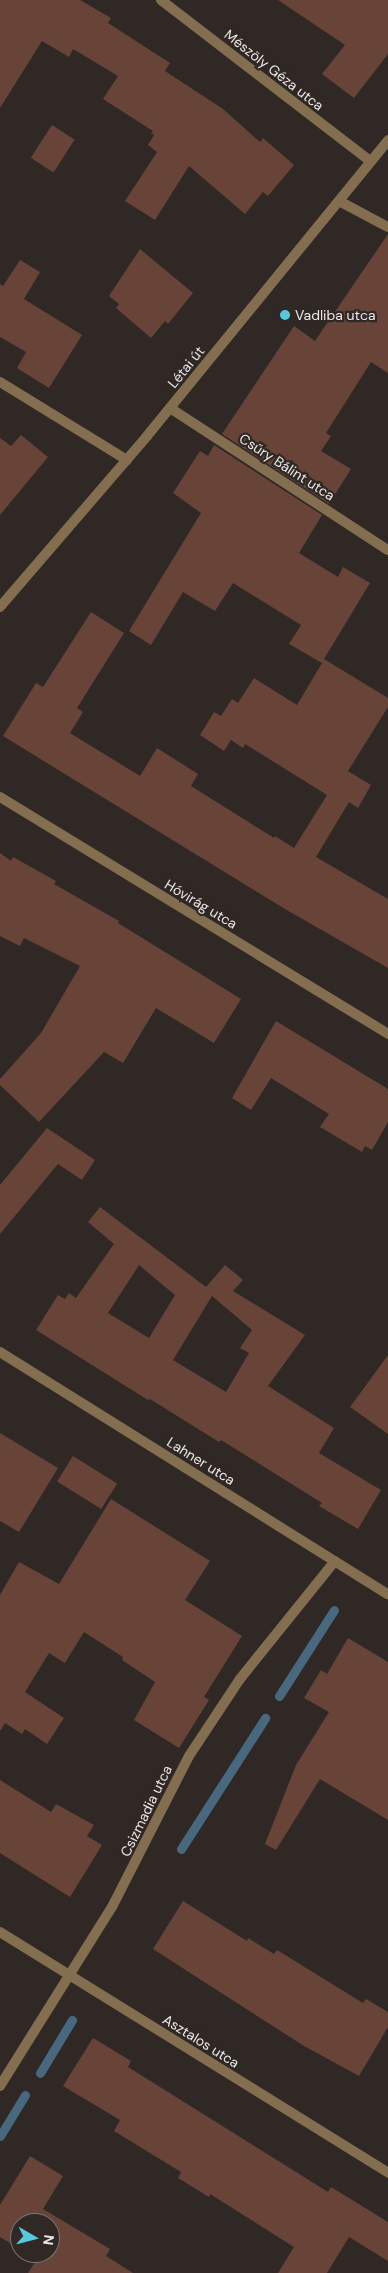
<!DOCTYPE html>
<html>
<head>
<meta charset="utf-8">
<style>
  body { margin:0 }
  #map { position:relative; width:388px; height:2273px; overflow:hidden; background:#2f2825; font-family:"DM Sans",sans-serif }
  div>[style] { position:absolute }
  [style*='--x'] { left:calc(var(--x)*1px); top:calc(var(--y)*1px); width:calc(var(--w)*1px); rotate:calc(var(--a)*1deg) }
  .stream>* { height:9px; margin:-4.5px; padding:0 4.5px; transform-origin:4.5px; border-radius:4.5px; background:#48687f }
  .building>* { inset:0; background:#674437; transform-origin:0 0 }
  .minor>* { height:10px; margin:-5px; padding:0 5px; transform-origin:5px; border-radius:5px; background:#836e50 }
  .dots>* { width:14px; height:14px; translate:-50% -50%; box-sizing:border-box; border:2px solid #2f2825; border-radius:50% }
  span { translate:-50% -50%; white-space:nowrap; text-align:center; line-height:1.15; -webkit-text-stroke:4.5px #2f2825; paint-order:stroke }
  .street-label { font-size:14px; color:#ede8e7 }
  .poi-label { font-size:14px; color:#ede8e7 }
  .left { translate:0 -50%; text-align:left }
  .north { position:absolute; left:10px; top:2213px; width:50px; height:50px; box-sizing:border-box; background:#2f2825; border:1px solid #7b7573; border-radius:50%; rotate:98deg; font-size:14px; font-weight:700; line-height:20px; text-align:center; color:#ede8e7 }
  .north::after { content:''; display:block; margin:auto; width:18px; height:22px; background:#55cadf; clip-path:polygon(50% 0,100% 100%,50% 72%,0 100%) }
</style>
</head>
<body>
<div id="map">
  <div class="stream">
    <i style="--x:279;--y:1696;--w:102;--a:-57.4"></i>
    <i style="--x:181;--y:1849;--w:156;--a:-57.3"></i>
    <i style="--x:40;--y:2073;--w:62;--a:-58.9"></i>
    <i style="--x:0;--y:2136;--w:48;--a:-58.6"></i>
  </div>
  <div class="building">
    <i style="clip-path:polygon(0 0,80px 0,111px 18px,108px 23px,170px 63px,165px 71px,223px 109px,260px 142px,263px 138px,294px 165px,268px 196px,263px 192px,245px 214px,189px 166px,155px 220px,125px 201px,157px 152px,148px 145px,154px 135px,151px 133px,153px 131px,103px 99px,118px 76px,73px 49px,69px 57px,42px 41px,0 108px)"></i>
    <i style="clip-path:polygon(278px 0,388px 0,388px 54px,354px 98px,322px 74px,345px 45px)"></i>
    <i style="left:52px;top:125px;width:27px;height:39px;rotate:33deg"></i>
    <i style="clip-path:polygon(388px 234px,388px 373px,371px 362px,326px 433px,331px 436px,321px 451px,351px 469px,329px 504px,222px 434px,294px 326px,315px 341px)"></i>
    <i style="clip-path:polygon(140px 249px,193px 293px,168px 324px,165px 321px,151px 338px,116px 308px,119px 304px,109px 296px)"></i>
    <i style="clip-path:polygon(20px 260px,40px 272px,24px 299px,82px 335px,49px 388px,17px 368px,26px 352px,0 337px,0 284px,3px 286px)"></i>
    <i style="clip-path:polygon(21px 435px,48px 457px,0 515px,0 438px,11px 446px)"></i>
    <i style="clip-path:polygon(214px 445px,322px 515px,299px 553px,338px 577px,343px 567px,370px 583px,324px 659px,388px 698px,388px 707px,348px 771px,371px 785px,358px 808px,349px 802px,316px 857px,388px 899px,388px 968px,285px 909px,3px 736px,36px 683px,43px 687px,91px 612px,124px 633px,77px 708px,83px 712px,70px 733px,140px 776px,157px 748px,198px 774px,191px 786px,274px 838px,275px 836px,294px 848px,327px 795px,245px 744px,243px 748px,231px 740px,224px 751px,200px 735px,214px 712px,221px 716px,232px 699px,238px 703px,254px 678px,297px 705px,322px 663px,289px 644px,301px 625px,233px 583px,215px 611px,183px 592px,151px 645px,129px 631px,201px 513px,173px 493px,200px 451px,208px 456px)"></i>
    <i style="clip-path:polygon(0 853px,11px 861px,13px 857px,56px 881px,54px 884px,119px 921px,118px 923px,241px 999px,214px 1043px,156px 1008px,123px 1063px,104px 1052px,39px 1122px,0 1085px,0 1079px,41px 1033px,80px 966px,24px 938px,20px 946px,0 936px)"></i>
    <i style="clip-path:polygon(276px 1021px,388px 1089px,388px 1122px,372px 1150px,365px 1146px,362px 1152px,320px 1127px,329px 1114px,271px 1078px,251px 1110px,232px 1098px)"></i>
    <i style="clip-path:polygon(47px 1128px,95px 1160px,82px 1180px,58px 1164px,0 1234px,0 1185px)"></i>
    <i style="clip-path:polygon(evenodd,100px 1207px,206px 1287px,225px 1265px,243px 1280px,233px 1291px,305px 1335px,268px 1386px,334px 1428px,319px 1453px,381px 1490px,358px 1529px,319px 1506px,322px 1503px,221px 1440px,219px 1442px,150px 1399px,148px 1400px,36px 1330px,58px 1295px,65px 1299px,69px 1293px,76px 1298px,114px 1244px,88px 1222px,100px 1207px,139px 1265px,175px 1295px,149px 1338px,108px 1313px,139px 1265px,100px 1207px,212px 1296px,252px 1330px,240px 1348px,249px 1353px,226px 1392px,173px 1360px,212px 1296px)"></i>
    <i style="clip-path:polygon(388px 1355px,388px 1434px,350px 1407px)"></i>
    <i style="clip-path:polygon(0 1433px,58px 1468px,19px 1532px,0 1521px)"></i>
    <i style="left:73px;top:1456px;width:52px;height:30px;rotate:32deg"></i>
    <i style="clip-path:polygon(111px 1499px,210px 1561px,185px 1600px,242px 1636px,204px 1697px,209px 1700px,179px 1748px,134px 1720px,155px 1682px,122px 1660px,123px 1657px,84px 1632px,65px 1663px,49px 1653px,25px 1692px,64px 1718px,47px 1744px,25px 1729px,22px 1734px,5px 1723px,0 1731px,0 1595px,19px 1562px,59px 1584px)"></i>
    <i style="clip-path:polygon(348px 1638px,388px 1662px,388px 1820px,320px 1779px,276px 1850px,265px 1844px,296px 1765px,329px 1712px,304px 1698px,321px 1670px,327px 1674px)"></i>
    <i style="clip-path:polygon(0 1780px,51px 1812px,56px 1804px,94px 1825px,87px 1836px,102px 1845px,70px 1897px,0 1853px)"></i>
    <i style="clip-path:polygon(183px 1901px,247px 1941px,248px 1938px,274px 1954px,277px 1950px,363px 2003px,366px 1999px,388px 2012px,388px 2027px,359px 2076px,304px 2046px,153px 1949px)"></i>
    <i style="clip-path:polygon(93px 2038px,131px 2061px,128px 2067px,328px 2192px,331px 2187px,388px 2222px,388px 2261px,349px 2237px,327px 2273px,278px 2273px,294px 2247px,210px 2194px,209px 2197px,178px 2178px,181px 2172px,114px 2131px,120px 2120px,63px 2086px)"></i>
    <i style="clip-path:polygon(30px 2156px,63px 2176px,43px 2209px,110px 2249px,106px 2256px,133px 2273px,28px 2273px,37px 2259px,27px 2253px,50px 2253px,50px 2223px,20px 2223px,20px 2249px,0 2237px,0 2205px)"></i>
  </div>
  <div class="minor">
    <i style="--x:161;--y:0;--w:264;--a:37.6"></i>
    <i style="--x:339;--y:201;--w:55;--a:28"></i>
    <i style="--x:0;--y:382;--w:149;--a:31.6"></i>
    <i style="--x:170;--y:408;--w:260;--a:33.1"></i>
    <i style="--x:0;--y:607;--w:225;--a:-49.3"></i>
    <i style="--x:147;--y:436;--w:382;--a:-50.8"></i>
    <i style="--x:0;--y:797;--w:455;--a:31.4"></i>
    <i style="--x:0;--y:1352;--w:457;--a:32"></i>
    <i style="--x:0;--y:1932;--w:457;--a:31.8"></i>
    <i style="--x:0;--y:2086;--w:211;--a:-58"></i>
    <i style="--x:112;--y:1907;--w:169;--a:-63"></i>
    <i style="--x:189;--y:1756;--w:92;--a:-56.5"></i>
    <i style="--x:240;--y:1679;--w:151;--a:-51.2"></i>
  </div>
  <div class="dots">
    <i style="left:285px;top:315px;background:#55cadf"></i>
  </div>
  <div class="street-label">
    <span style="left:274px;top:70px;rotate:38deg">Mészöly Géza utca</span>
    <span style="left:186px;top:367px;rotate:-51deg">Létai út</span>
    <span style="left:287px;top:467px;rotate:33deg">Csűry Bálint utca</span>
    <span style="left:201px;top:904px;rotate:31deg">Hóvirág utca</span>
    <span style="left:201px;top:1461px;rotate:32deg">Lahner utca</span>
    <span style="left:146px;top:1811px;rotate:-64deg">Csizmadia utca</span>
    <span style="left:201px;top:2041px;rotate:32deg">Asztalos utca</span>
  </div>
  <div class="poi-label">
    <span class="left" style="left:295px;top:315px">Vadliba utca</span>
  </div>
  <div class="north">N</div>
</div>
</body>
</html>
